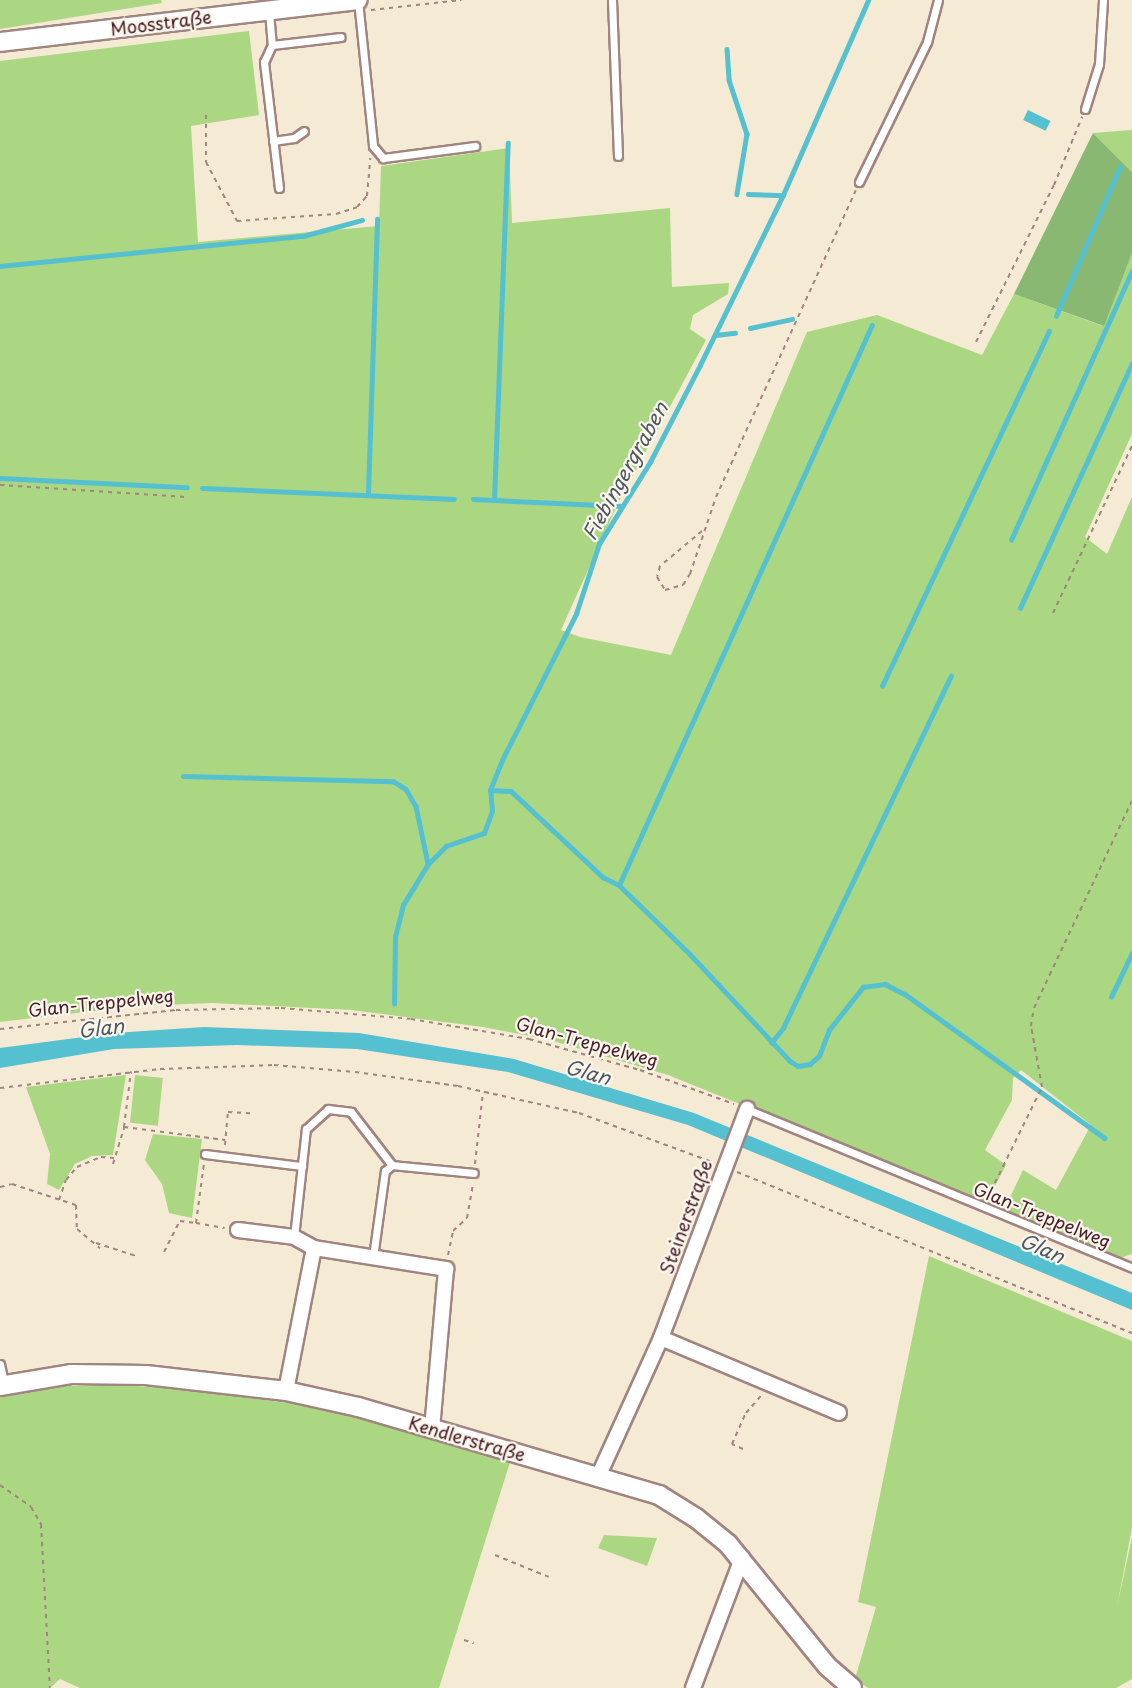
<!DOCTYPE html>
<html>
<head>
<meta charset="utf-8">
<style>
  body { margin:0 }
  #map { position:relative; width:1132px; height:1688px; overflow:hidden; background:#f5ead4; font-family:"Playpen Sans",sans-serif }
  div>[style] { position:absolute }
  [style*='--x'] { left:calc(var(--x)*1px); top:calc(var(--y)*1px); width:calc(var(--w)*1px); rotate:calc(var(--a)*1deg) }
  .green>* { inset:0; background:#abd783; transform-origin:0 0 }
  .forest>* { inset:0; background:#88b871 }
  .water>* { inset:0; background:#55c0d0; transform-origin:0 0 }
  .stream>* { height:4.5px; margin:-2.25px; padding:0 2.25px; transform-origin:2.25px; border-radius:2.25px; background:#55c0d0 }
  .path>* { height:2px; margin-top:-1px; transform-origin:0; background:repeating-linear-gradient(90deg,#a08480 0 4.5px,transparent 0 9px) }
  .roads { filter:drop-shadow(2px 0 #a08480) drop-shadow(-2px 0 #a08480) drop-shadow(0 2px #a08480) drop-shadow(0 -2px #a08480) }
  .service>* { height:7px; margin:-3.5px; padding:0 3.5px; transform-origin:3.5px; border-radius:3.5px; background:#fff }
  .minor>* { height:14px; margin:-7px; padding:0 7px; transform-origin:7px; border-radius:7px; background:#fff }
  .tertiary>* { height:18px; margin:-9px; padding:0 9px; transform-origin:9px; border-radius:9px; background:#fff }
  span { translate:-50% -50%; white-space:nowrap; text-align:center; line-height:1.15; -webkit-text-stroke:4.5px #fbf7ec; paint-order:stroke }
  .street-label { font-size:18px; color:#4a1f2b }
  .water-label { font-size:20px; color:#4e5765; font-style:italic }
</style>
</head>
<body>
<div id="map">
  <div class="green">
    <i style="clip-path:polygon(0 0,161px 0,162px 3px,0 29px)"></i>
    <i style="clip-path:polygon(249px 31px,259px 115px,191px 126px,198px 242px,379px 226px,381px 166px,509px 148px,512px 223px,670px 208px,672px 287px,729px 283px,728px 294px,693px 315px,690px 329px,706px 340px,619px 501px,561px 630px,580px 637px,671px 655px,807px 332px,877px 315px,982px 355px,1014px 294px,1103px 326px,1132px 253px,1132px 434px,1085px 537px,1107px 554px,1132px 497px,1132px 1254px,1117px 1259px,1004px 1210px,1023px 1170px,1056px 1190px,1091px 1125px,1021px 1070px,1013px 1078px,1012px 1100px,985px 1150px,1006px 1165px,988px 1199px,980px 1201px,668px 1075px,550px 1040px,483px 1027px,351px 1010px,213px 1003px,134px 1006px,0 1022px,0 61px)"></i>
    <i style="clip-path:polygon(1132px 130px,1132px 172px,1093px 133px)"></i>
    <i style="clip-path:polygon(126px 1075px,113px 1155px,92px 1156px,75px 1164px,59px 1190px,47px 1184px,50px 1154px,26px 1087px)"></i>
    <i style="left:135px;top:1075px;width:28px;height:48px;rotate:6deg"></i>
    <i style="clip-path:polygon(153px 1134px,202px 1139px,192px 1218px,169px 1213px,162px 1184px,145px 1160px)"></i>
    <i style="clip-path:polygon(929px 1256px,1132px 1341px,1132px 1528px,1117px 1607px,1132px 1537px,1132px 1679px,1116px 1688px,868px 1688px,855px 1679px,876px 1607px,858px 1602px)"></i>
    <i style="clip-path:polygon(115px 1385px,172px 1388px,296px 1404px,382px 1423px,511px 1459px,439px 1688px,80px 1688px,60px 1679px,50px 1688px,0 1688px,0 1397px,56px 1386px)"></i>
    <i style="clip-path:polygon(604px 1535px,657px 1538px,647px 1566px,598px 1548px)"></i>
  </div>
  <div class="forest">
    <i style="clip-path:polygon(1093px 133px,1132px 172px,1132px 253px,1104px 326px,1014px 294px)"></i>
  </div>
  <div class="water">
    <i style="left:1028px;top:110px;width:25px;height:11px;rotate:26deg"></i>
    <i style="clip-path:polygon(204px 1027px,359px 1033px,514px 1059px,694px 1113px,1132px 1293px,1132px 1310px,688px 1125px,508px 1072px,357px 1049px,237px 1045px,114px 1049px,0 1068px,0 1048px,114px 1033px)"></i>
  </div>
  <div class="stream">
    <i style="--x:727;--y:49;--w:31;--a:86"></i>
    <i style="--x:729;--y:80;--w:57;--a:71.6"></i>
    <i style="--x:747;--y:134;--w:61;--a:99.5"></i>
    <i style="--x:748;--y:194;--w:35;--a:2"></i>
    <i style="--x:0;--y:266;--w:304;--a:-5.7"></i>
    <i style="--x:303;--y:236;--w:61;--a:-15.2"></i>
    <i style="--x:1056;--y:316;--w:162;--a:-66.8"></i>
    <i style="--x:750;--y:328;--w:43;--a:-12.1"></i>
    <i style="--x:715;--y:335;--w:20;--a:-6"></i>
    <i style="--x:0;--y:478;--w:187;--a:2.8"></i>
    <i style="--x:202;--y:488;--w:252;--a:2.5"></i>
    <i style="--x:368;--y:493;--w:274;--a:-88.1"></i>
    <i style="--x:473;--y:499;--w:149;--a:2.7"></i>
    <i style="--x:494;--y:500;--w:357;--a:-87.8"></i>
    <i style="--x:1011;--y:540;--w:295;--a:-65.8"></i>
    <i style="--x:1020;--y:608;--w:269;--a:-65.4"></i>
    <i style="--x:882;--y:686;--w:392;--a:-64.8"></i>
    <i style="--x:183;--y:776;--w:210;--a:1.4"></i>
    <i style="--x:393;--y:781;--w:15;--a:32"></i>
    <i style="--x:406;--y:789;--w:20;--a:60"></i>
    <i style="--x:416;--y:806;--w:59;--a:78.3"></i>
    <i style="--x:490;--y:790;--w:21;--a:3"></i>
    <i style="--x:511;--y:791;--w:126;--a:43.1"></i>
    <i style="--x:603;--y:877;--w:18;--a:27"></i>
    <i style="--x:619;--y:885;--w:99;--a:44.2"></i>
    <i style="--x:690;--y:954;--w:146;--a:46.9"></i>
    <i style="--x:790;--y:1061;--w:9;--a:32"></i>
    <i style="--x:798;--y:1066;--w:12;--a:-9"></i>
    <i style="--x:810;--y:1064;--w:12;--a:-42"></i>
    <i style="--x:819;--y:1056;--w:28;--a:-69"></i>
    <i style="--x:829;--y:1030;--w:55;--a:-51.7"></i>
    <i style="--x:863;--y:987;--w:22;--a:-8"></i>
    <i style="--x:885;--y:984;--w:22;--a:27"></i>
    <i style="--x:905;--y:994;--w:246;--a:35.8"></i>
    <i style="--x:619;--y:885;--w:614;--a:-65.69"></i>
    <i style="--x:1111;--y:997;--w:49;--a:-64.5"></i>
    <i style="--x:394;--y:1004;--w:67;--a:-89.1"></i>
    <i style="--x:395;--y:937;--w:33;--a:-76"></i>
    <i style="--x:403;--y:905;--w:48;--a:-58.6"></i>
    <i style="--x:428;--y:864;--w:25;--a:-45"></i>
    <i style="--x:446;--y:846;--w:40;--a:-18.9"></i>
    <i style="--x:484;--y:833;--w:23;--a:-70"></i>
    <i style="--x:492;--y:811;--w:21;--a:-95"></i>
    <i style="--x:490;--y:790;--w:32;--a:-68"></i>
    <i style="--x:502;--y:760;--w:164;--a:-63.1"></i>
    <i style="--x:576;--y:614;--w:74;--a:-71.8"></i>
    <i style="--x:599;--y:544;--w:97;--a:-58.1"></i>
    <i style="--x:650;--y:462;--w:109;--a:-62.7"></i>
    <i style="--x:700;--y:365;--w:189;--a:-64"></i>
    <i style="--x:783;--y:195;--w:213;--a:-66.4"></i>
    <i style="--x:771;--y:1043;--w:19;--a:-51"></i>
    <i style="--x:783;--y:1028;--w:390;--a:-64.5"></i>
  </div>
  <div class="path">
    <i style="--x:371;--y:10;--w:91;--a:-6.3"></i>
    <i style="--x:206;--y:115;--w:47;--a:90"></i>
    <i style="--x:206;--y:162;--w:67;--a:62.3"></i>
    <i style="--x:237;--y:221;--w:99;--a:-4"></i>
    <i style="--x:336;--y:214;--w:22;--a:-18"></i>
    <i style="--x:357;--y:207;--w:15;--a:-48"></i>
    <i style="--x:367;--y:196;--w:38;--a:-85"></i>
    <i style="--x:976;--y:342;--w:175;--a:-63.6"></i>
    <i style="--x:1054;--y:185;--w:74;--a:-67.6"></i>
    <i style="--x:0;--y:485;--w:187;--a:3.7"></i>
    <i style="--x:702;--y:531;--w:55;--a:140.2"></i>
    <i style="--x:660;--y:566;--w:11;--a:105"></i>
    <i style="--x:657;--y:577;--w:15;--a:58"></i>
    <i style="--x:665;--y:590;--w:19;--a:-16"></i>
    <i style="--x:683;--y:585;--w:13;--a:-58"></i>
    <i style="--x:690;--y:574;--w:81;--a:-71.3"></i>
    <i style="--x:716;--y:497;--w:337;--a:-65.5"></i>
    <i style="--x:1053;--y:613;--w:185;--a:-64.7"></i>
    <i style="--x:0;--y:1029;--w:177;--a:-6.2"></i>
    <i style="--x:176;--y:1010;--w:105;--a:-1.1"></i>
    <i style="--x:281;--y:1008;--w:130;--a:4.8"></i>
    <i style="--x:411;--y:1019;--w:120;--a:9.6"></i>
    <i style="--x:529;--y:1039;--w:115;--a:15.6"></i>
    <i style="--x:640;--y:1070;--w:100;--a:19.9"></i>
    <i style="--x:0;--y:1088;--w:161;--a:-6.8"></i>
    <i style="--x:160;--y:1069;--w:114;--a:-2"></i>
    <i style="--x:274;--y:1065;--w:81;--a:4.9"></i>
    <i style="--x:355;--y:1072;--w:104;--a:7.7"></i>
    <i style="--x:458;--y:1086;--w:124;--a:12.6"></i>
    <i style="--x:579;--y:1113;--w:142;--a:20.2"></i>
    <i style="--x:124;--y:1127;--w:102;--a:7.3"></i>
    <i style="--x:225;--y:1145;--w:33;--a:-85"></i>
    <i style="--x:228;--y:1112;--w:22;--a:3"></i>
    <i style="--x:113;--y:1164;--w:39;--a:-73"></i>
    <i style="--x:124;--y:1127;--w:56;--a:-82.9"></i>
    <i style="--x:475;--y:1164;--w:72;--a:-83.7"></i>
    <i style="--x:737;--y:1172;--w:427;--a:22.2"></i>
    <i style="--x:0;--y:1187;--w:12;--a:-14"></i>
    <i style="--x:12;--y:1184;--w:67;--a:18.2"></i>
    <i style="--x:76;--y:1205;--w:24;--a:88"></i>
    <i style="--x:77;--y:1229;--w:30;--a:40"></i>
    <i style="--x:987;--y:1199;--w:125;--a:-63.8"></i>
    <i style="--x:1042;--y:1087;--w:62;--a:-100.2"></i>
    <i style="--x:1031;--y:1026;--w:18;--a:-81"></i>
    <i style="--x:1034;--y:1008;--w:229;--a:-64.7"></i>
    <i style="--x:59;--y:1200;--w:21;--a:-71"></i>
    <i style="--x:66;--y:1180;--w:17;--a:-50"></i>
    <i style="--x:77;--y:1167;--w:26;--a:-23"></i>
    <i style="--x:101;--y:1157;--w:13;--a:4"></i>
    <i style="--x:196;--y:1223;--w:29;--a:10"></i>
    <i style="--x:96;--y:1243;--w:45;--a:18"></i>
    <i style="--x:164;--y:1252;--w:35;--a:-63"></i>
    <i style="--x:180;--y:1221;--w:16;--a:7"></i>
    <i style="--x:196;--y:1223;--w:61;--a:-82.4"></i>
    <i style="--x:448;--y:1255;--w:25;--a:-78"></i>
    <i style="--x:453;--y:1231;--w:19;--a:-43"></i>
    <i style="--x:467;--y:1218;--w:35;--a:-80"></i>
    <i style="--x:743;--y:1449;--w:12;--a:-156"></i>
    <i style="--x:732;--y:1444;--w:34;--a:-66"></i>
    <i style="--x:746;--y:1413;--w:23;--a:-49"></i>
    <i style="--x:0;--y:1485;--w:38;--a:35"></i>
    <i style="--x:31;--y:1507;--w:20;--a:60"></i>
    <i style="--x:41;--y:1524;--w:164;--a:86.9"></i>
    <i style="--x:495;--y:1555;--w:58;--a:22.2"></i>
    <i style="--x:464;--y:1640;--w:10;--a:17"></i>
  </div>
  <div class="roads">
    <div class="service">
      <i style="--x:358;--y:0;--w:147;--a:84.1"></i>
      <i style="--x:373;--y:146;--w:16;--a:50"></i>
      <i style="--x:383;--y:158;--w:93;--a:-7.4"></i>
      <i style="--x:612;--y:0;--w:156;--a:87.8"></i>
      <i style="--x:269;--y:12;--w:33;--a:85"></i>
      <i style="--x:1085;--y:109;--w:47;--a:-72.7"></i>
      <i style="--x:1099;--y:64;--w:64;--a:-86.4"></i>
      <i style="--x:273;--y:141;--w:21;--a:-8"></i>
      <i style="--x:294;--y:138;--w:12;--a:-35"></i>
      <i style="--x:859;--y:182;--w:156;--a:-64.1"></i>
      <i style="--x:927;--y:42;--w:43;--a:-75.3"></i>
      <i style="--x:279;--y:188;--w:127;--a:-96.8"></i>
      <i style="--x:264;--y:62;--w:19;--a:-65"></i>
      <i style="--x:272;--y:45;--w:69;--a:-6.6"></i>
      <i style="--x:747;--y:1109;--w:417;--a:22.4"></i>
      <i style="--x:205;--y:1154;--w:98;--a:7.1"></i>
      <i style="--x:294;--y:1237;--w:109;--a:-83.7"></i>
      <i style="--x:306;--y:1129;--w:30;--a:-42"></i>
      <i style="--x:328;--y:1109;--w:23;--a:7"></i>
      <i style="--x:351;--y:1112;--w:67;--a:52.3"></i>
      <i style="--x:373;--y:1257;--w:87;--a:-82.1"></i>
      <i style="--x:385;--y:1171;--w:9;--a:-41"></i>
      <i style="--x:392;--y:1165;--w:82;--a:5.6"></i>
      <i style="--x:0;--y:1364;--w:19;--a:78"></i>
    </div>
    <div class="minor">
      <i style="--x:238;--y:1230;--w:56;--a:7.1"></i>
      <i style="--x:294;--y:1237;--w:23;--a:29"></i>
      <i style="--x:314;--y:1248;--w:146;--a:101.1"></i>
      <i style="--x:314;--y:1248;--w:134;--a:9"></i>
      <i style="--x:446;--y:1269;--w:160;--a:95"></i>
      <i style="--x:661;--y:1338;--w:193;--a:22.8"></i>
      <i style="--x:598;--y:1477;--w:153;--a:-65.6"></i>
      <i style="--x:661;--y:1338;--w:245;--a:-69.4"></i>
      <i style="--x:693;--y:1688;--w:139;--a:-69.3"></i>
    </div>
    <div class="tertiary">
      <i style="--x:0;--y:42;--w:360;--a:-6.7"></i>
      <i style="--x:0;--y:1386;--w:73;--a:-9.5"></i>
      <i style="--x:72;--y:1374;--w:74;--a:0.8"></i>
      <i style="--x:146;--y:1375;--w:141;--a:6.5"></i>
      <i style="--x:286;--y:1391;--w:74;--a:12.5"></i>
      <i style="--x:358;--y:1407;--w:314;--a:16.3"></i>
      <i style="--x:659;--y:1495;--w:44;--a:31.9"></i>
      <i style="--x:696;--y:1518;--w:41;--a:39.1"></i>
      <i style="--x:728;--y:1544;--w:157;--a:50.9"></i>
      <i style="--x:827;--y:1666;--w:33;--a:41"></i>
    </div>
  </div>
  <div class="street-label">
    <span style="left:161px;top:23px;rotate:-7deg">Moosstraße</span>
    <span style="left:101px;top:1003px;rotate:-6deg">Glan-Treppelweg</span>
    <span style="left:587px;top:1042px;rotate:15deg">Glan-Treppelweg</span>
    <span style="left:1042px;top:1215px;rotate:22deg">Glan-Treppelweg</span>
    <span style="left:686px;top:1217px;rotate:-70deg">Steinerstraße</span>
    <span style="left:467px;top:1439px;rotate:16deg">Kendlerstraße</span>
  </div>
  <div class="water-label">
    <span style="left:625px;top:471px;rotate:-61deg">Fiebingergraben</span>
    <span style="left:101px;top:1028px;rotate:-7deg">Glan</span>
    <span style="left:588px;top:1072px;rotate:16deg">Glan</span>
    <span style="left:1042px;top:1248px;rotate:23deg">Glan</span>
  </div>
</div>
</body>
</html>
